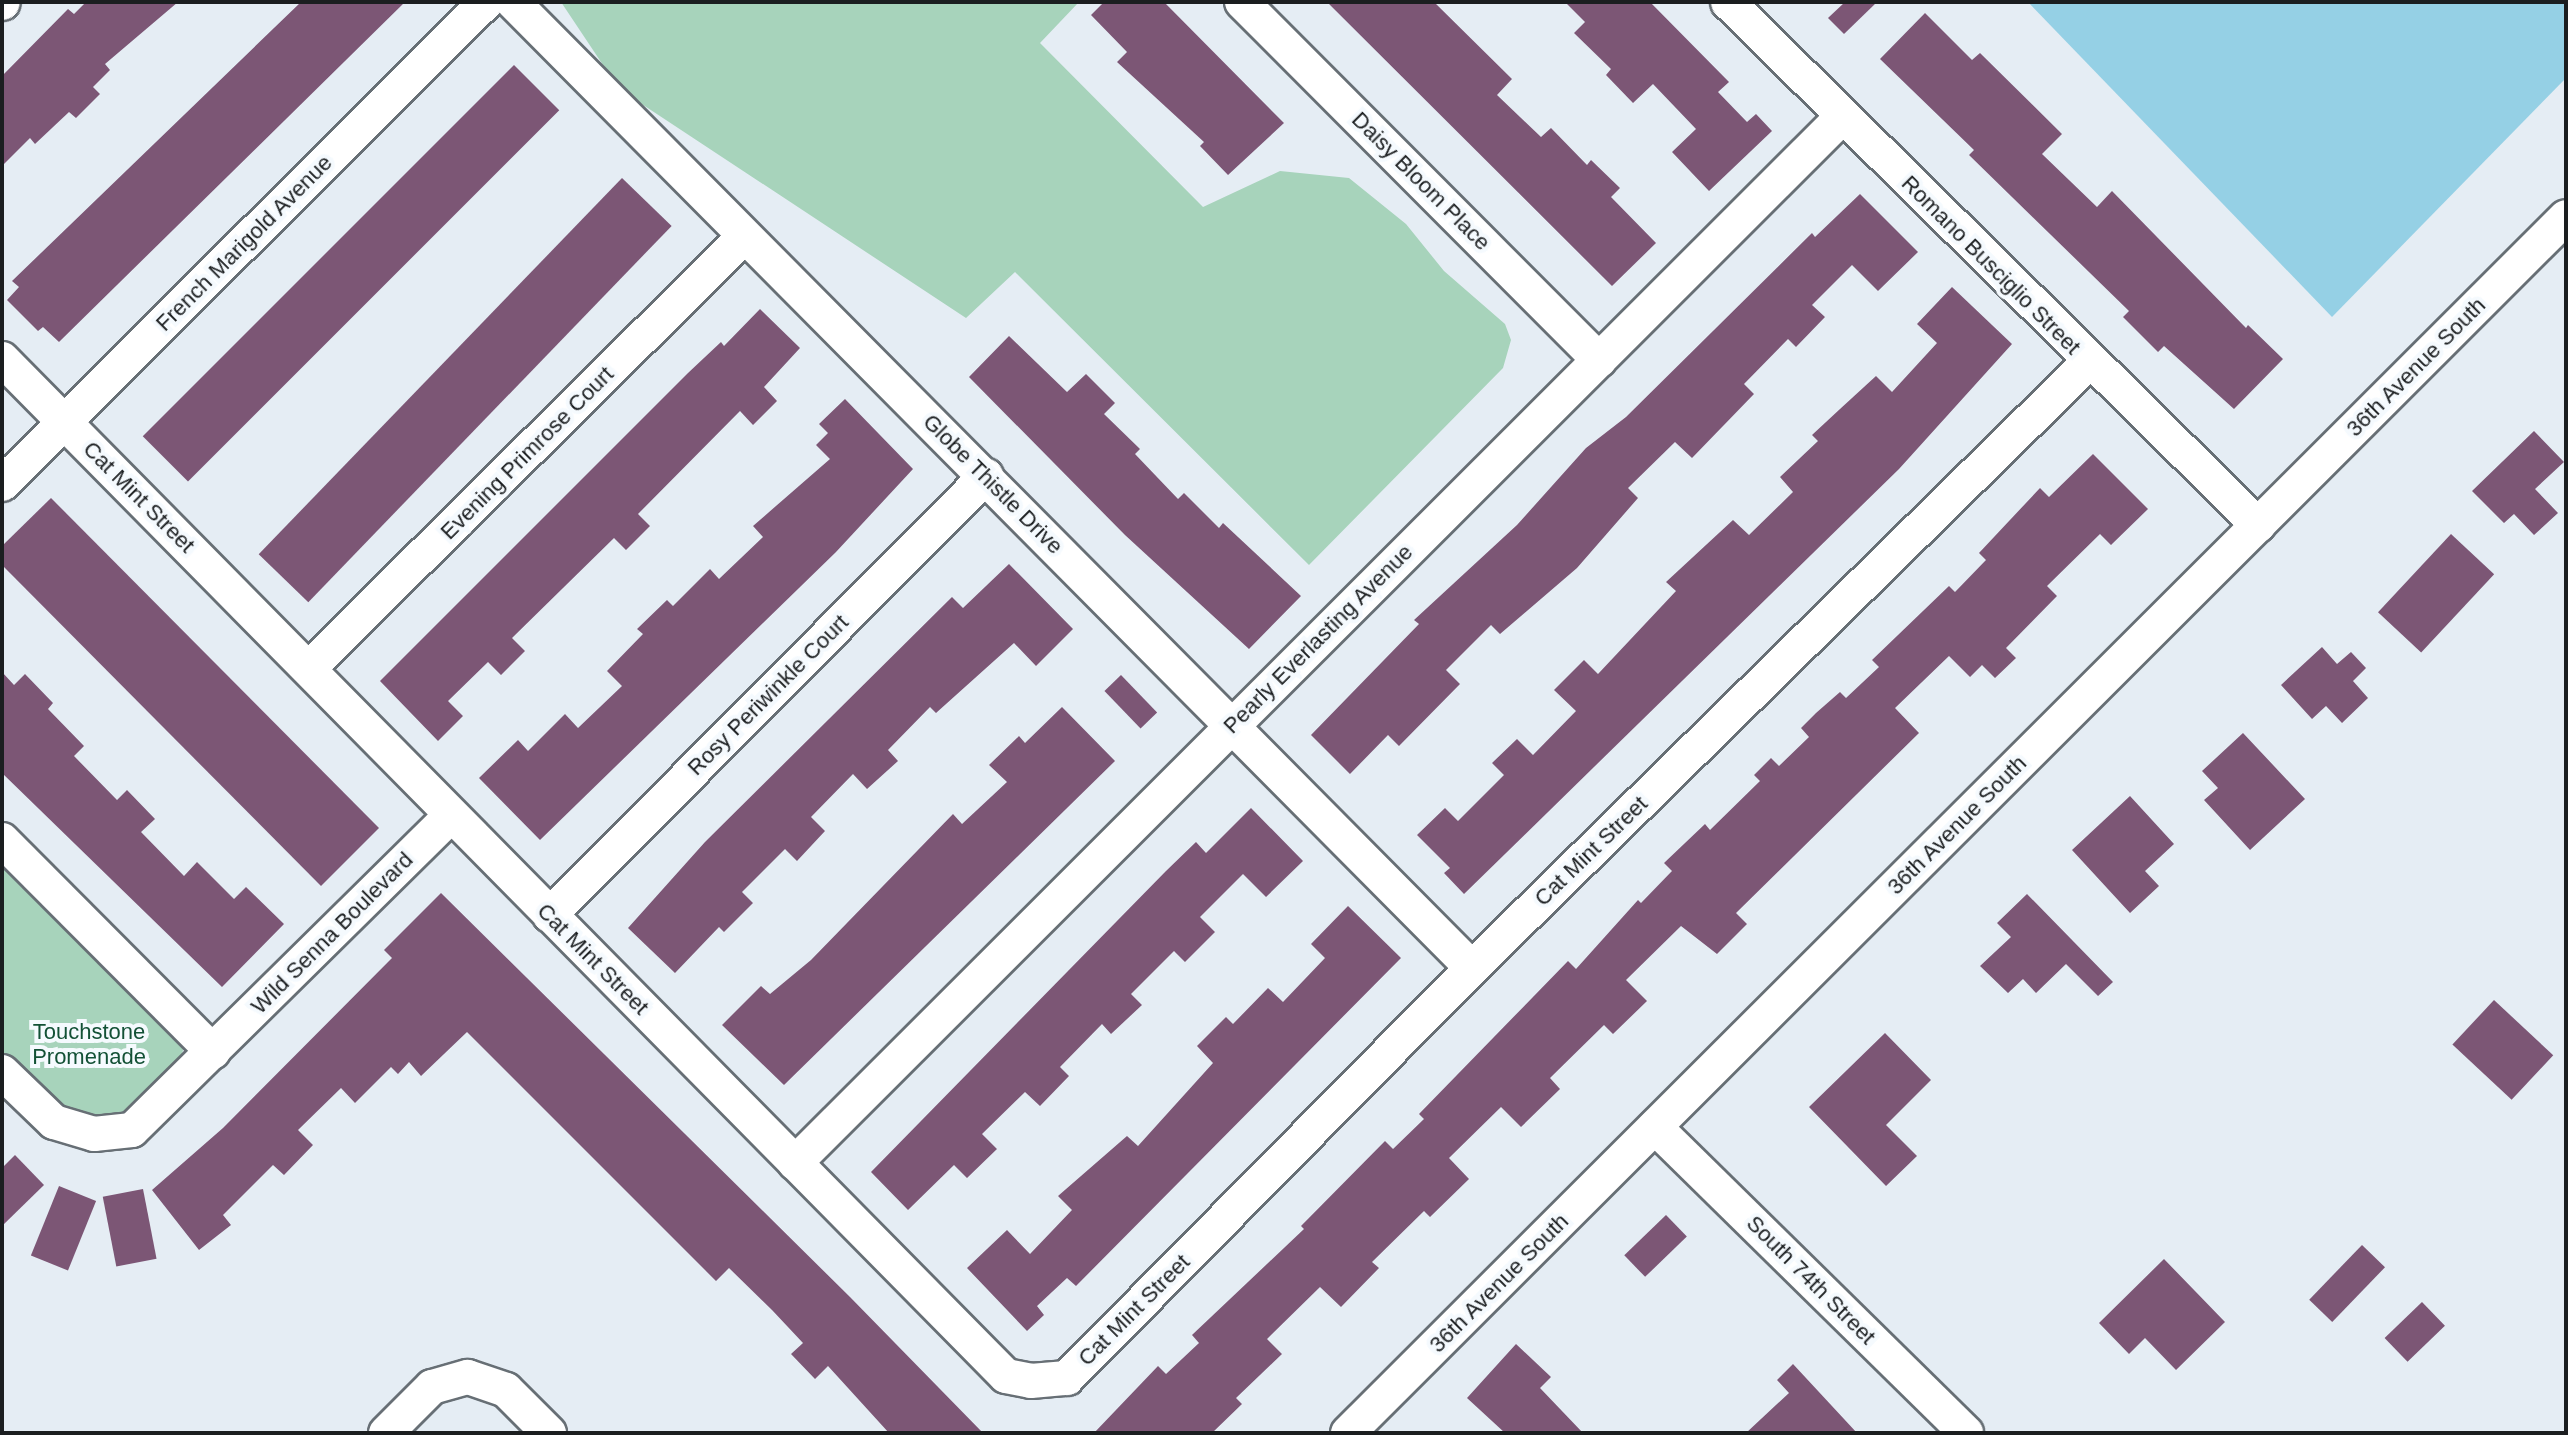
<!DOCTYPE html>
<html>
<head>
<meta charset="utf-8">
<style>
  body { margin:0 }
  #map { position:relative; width:2568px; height:1435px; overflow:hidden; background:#e5edf4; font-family:Helvetica,sans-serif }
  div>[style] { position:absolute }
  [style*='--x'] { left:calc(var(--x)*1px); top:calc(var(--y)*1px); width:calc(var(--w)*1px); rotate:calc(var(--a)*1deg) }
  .green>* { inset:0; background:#a7d3bb }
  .water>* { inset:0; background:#95d0e5 }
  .building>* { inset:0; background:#7c5675; transform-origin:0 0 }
  .roads { filter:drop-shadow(2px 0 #676f75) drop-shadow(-2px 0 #676f75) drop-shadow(0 2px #676f75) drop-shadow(0 -2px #676f75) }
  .minor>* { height:34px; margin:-17px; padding:0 17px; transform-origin:17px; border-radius:17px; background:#fff }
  span { translate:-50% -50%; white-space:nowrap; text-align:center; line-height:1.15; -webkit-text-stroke:8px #f5fafe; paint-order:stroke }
  .street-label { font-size:22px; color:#1b1e20 }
  .park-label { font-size:22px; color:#135136 }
  .frame { position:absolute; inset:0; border:4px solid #1b1e20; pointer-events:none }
</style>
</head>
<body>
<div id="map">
  <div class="green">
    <i style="clip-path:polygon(561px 2px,1079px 2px,1040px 43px,1203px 207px,1280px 171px,1349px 178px,1406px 224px,1444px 271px,1505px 324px,1511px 340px,1503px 368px,1309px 565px,1015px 272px,966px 318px,619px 89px)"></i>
    <i style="clip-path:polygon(2px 859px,177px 1034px,183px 1050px,179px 1067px,127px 1119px,95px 1123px,62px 1111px,2px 1051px)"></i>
  </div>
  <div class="water">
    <i style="clip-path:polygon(2028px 2px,2566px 2px,2566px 78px,2332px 317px)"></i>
  </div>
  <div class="building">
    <i style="clip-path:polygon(86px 2px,178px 2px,105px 64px,110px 70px,93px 87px,100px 94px,76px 118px,69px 112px,35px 144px,30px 138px,2px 166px,2px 76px,68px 9px,74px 14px)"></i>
    <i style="clip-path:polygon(301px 2px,405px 2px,59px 342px,43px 327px,38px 331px,7px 300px,19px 287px,12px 281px)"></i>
    <i style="clip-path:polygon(1104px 2px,1164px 2px,1284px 123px,1228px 175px,1200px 146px,1204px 142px,1117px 62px,1127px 52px,1091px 15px)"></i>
    <i style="clip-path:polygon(1327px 2px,1434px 2px,1512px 79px,1497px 95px,1541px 137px,1551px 128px,1587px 165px,1591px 160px,1620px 188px,1611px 197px,1656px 243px,1612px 286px)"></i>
    <i style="clip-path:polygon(1565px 2px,1650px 2px,1729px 82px,1718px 92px,1747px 122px,1756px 114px,1772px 131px,1709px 191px,1672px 152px,1696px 129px,1653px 84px,1633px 103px,1606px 75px,1611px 69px,1574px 33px,1585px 22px)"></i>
    <i style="clip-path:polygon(1845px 2px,1877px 2px,1844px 34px,1828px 18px)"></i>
    <i style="clip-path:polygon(1925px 13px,1972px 60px,1980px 53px,2062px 134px,2042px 154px,2097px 207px,2112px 191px,2246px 328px,2248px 325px,2283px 359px,2234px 409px,2164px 346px,2158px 352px,2123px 317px,2129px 311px,1969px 155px,1974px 150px,1880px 59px)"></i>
    <i style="left:514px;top:65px;width:64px;height:525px;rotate:45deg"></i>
    <i style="left:622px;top:178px;width:69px;height:523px;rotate:44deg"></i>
    <i style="clip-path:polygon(1860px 194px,1918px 252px,1878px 291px,1852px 265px,1812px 305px,1825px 317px,1796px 347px,1788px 339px,1744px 384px,1754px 394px,1692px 458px,1675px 442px,1628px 488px,1638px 498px,1577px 568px,1500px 634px,1491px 625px,1446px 670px,1460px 684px,1399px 746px,1388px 735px,1350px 774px,1311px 735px,1419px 624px,1414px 620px,1517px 525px,1586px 448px,1626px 417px,1812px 233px,1815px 237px)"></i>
    <i style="clip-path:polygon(1952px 287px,2012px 344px,1899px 469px,1464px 894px,1444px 873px,1450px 868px,1417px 835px,1445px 808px,1458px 821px,1504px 775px,1492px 763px,1517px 739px,1533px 755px,1576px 711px,1554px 690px,1584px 660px,1598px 674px,1676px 591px,1666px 582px,1733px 520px,1749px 535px,1793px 492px,1780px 477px,1818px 441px,1812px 435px,1840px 409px,1876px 376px,1892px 392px,1937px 343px,1917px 324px)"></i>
    <i style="clip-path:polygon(760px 309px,800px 348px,764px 387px,777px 401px,753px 425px,740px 411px,638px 514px,650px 526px,626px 550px,614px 538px,512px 638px,525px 651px,501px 675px,488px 662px,448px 701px,463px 716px,438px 741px,380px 681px,688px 373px,721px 342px,724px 346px)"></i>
    <i style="clip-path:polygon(1009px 336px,1067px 392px,1086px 374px,1115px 403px,1104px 414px,1140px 449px,1135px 454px,1178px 499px,1184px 493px,1219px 528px,1223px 523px,1301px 596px,1249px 649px,1125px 535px,969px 377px)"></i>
    <i style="clip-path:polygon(845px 399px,913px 469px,836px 552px,540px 840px,479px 778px,518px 740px,528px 751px,565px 714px,578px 728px,622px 686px,607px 671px,643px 634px,637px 629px,667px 600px,673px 606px,710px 569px,719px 579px,763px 537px,753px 526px,830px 459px,816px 445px,828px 433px,819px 424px)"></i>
    <i style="clip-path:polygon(2534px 431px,2564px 462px,2535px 489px,2558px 513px,2534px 535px,2514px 514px,2504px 523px,2472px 491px)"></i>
    <i style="clip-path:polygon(2093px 454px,2148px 509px,2111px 545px,2100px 534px,2047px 586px,2057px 596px,2006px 648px,2016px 658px,1995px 678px,1982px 665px,1970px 677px,1949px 656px,1895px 708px,1919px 733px,1736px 913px,1747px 924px,1717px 954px,1681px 926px,1626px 980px,1647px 1001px,1613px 1034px,1604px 1025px,1550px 1078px,1560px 1089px,1521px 1127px,1501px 1107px,1449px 1158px,1469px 1179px,1430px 1217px,1424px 1211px,1372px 1262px,1379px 1268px,1341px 1307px,1320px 1287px,1267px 1339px,1282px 1354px,1236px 1398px,1242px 1404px,1212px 1433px,1094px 1433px,1158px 1366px,1166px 1374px,1199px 1343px,1192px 1335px,1304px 1229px,1301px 1226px,1385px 1141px,1393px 1149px,1424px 1119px,1419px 1114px,1568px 961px,1576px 969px,1638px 900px,1641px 903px,1672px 871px,1664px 863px,1705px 824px,1710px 830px,1760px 781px,1754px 775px,1771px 758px,1779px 766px,1809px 737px,1801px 728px,1816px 713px,1840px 692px,1846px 698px,1879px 667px,1872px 660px,1949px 586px,1955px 592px,1986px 560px,1979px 553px,2040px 488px,2049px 497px)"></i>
    <i style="clip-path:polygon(51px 498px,379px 828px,321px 886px,2px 565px,2px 546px)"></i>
    <i style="left:2451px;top:534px;width:59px;height:107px;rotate:43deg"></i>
    <i style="clip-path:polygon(1009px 564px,1073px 629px,1036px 666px,1014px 643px,936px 713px,930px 707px,888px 750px,898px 761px,867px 789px,853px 774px,811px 817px,825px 831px,797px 861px,785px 849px,742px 892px,753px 903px,724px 932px,719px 927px,675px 973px,628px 928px,705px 842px,952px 597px,963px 608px)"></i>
    <i style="clip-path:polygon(2322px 647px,2337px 664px,2351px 652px,2366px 668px,2353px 681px,2368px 698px,2342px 723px,2326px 706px,2312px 719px,2281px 685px)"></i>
    <i style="clip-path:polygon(2px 672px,14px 685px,25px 674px,53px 703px,48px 709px,84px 746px,74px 756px,117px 800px,127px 790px,155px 819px,141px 832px,184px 876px,197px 862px,234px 899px,246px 887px,284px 924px,222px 987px,2px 773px)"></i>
    <i style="left:1121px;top:675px;width:52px;height:23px;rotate:46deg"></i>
    <i style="clip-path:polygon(1062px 707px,1115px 761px,784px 1085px,722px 1025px,761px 986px,770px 994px,811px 960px,953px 814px,962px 824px,1007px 782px,989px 765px,1019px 736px,1025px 743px)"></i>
    <i style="clip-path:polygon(2243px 733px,2305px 799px,2250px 850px,2204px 800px,2218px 788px,2202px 771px)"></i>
    <i style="clip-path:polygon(2130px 796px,2174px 844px,2145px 871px,2159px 886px,2130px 913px,2072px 850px)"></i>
    <i style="clip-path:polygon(1251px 808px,1303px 861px,1266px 897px,1243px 874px,1200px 917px,1215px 932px,1185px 962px,1174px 951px,1131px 994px,1142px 1005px,1111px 1034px,1102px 1024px,1060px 1067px,1069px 1076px,1040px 1106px,1025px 1092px,982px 1134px,997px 1149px,967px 1178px,954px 1165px,908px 1210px,871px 1172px,1166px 871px,1196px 842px,1206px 853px)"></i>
    <i style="clip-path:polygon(441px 893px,850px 1297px,983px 1433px,889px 1433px,828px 1366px,815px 1379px,791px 1354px,803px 1343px,772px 1310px,729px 1268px,716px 1281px,467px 1032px,421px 1076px,409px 1062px,398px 1074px,391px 1067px,355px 1103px,341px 1088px,298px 1130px,313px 1145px,284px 1175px,273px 1165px,223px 1215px,231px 1225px,199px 1250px,152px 1190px,223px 1128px,392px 958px,384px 950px)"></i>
    <i style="clip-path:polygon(2027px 894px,2113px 982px,2098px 996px,2066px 964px,2036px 993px,2023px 979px,2008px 993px,1980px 966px,2011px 937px,1997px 923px)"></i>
    <i style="clip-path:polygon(1348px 906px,1401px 958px,1076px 1286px,1067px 1278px,1037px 1306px,1044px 1315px,1027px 1331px,967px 1268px,1007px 1230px,1030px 1254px,1072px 1210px,1058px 1196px,1127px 1136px,1138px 1146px,1213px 1063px,1197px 1046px,1226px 1017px,1233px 1024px,1268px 988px,1283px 1002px,1325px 958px,1311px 944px)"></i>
    <i style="left:2494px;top:1000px;width:81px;height:61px;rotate:43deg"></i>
    <i style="clip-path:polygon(1885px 1033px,1931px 1080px,1886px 1125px,1917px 1156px,1886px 1186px,1809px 1107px)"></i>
    <i style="clip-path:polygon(15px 1155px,44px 1185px,2px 1226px,2px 1168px)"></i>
    <i style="left:59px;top:1186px;width:40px;height:75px;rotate:22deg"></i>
    <i style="left:143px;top:1189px;width:71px;height:41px;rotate:79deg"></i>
    <i style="left:1666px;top:1215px;width:30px;height:58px;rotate:46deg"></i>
    <i style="left:2362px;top:1245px;width:32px;height:76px;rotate:44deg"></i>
    <i style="clip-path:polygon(2164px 1259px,2225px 1322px,2176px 1370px,2145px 1338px,2129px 1354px,2099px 1323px)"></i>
    <i style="left:2422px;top:1302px;width:33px;height:52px;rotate:46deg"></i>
    <i style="clip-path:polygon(1516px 1344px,1551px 1377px,1540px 1388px,1583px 1433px,1505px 1433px,1467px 1398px)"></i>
    <i style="clip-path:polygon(1793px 1364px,1857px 1433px,1746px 1433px,1789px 1393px,1777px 1380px)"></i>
  </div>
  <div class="roads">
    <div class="minor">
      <i style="--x:513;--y:2;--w:1361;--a:45.21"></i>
      <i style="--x:1242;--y:2;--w:506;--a:45.08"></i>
      <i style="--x:1728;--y:2;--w:745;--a:44.62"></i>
      <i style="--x:2;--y:3;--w:1;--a:-45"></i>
      <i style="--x:2;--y:359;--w:1429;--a:45.37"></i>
      <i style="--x:1006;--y:1376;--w:25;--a:11"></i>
      <i style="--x:1031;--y:1381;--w:36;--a:-5"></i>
      <i style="--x:1067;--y:1378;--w:576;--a:-45.35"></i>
      <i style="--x:1472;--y:968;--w:865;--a:-44.48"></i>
      <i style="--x:2;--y:484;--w:683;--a:-44.88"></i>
      <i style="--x:309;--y:668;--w:612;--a:-44.74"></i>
      <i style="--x:2;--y:840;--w:299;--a:45.1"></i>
      <i style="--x:550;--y:915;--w:619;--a:-45.2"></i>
      <i style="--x:2;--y:1072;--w:72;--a:43.9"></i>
      <i style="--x:54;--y:1122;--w:42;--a:16.7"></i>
      <i style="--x:94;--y:1134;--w:38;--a:-6"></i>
      <i style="--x:132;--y:1130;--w:448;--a:-44.6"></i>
      <i style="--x:1655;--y:1127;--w:436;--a:44.5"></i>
      <i style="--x:795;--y:1163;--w:1480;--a:-44.97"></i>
      <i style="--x:386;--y:1433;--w:65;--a:-45"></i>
      <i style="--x:432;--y:1387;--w:37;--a:-16"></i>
      <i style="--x:468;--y:1377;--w:40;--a:18.9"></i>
      <i style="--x:506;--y:1390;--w:61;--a:45"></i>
      <i style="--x:1348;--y:1433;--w:1721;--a:-44.95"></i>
    </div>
  </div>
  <div class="street-label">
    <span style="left:1421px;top:181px;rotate:45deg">Daisy Bloom Place</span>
    <span style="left:244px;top:243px;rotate:-45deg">French Marigold Avenue</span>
    <span style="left:1991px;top:265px;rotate:45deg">Romano Busciglio Street</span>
    <span style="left:2416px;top:367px;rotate:-45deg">36th Avenue South</span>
    <span style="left:527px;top:453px;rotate:-45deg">Evening Primrose Court</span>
    <span style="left:993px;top:484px;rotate:45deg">Globe Thistle Drive</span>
    <span style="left:139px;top:497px;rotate:45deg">Cat Mint Street</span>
    <span style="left:1318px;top:639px;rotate:-45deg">Pearly Everlasting Avenue</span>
    <span style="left:768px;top:695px;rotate:-45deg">Rosy Periwinkle Court</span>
    <span style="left:1957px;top:825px;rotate:-45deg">36th Avenue South</span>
    <span style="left:1591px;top:851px;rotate:-44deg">Cat Mint Street</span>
    <span style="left:332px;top:933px;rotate:-45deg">Wild Senna Boulevard</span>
    <span style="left:593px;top:959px;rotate:45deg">Cat Mint Street</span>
    <span style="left:1811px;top:1280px;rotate:45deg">South 74th Street</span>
    <span style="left:1499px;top:1283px;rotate:-45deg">36th Avenue South</span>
    <span style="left:1134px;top:1310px;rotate:-45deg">Cat Mint Street</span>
  </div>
  <div class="park-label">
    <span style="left:89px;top:1044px">Touchstone<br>Promenade</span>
  </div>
  <div class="frame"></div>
</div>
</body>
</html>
